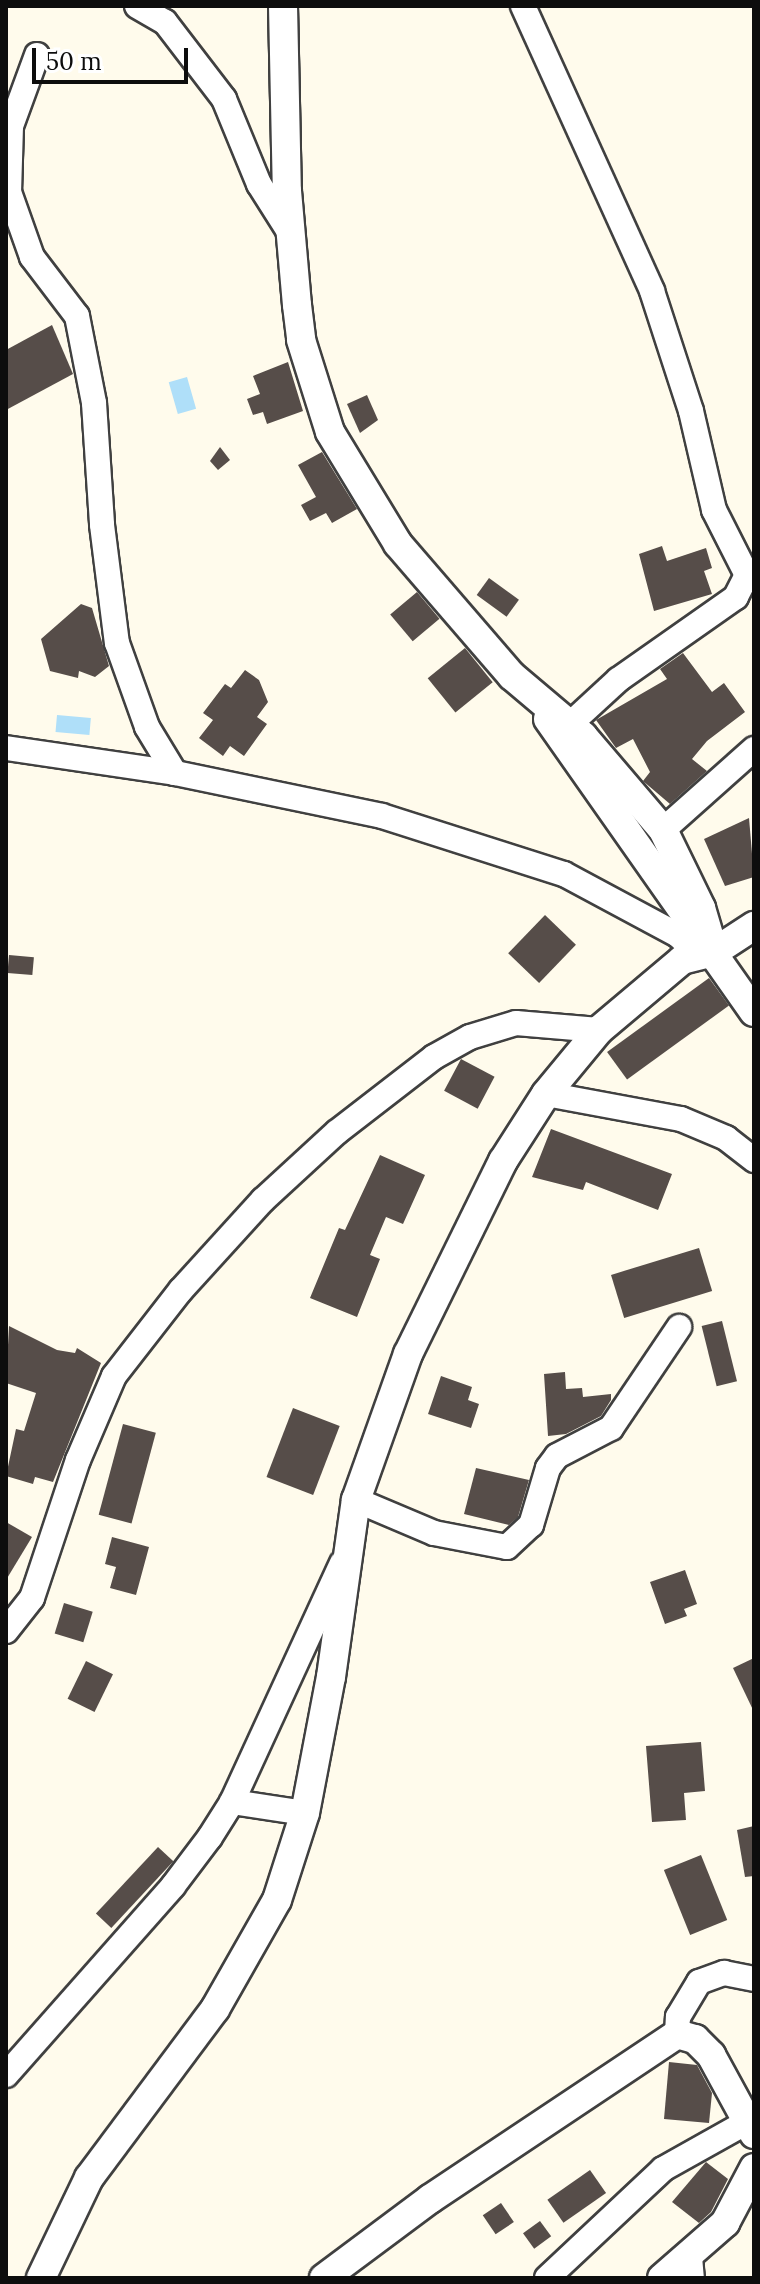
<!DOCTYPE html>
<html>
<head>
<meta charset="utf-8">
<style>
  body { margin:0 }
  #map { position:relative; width:760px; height:2284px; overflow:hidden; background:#fffbec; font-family:Lora,serif }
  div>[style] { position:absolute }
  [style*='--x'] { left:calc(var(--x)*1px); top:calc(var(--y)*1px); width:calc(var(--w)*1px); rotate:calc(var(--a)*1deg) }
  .water>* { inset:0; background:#afdff9; transform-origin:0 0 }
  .building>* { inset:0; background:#564d49; transform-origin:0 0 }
  .roads { filter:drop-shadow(2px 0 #404040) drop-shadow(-2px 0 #404040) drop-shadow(0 2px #404040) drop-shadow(0 -2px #404040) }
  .minor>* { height:24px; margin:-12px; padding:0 12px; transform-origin:12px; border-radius:12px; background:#fff }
  .tertiary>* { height:28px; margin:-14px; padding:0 14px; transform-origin:14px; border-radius:14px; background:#fff }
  span { translate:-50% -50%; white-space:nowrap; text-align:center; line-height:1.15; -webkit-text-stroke:8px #fff; paint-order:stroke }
  .frame { position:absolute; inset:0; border:8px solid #0d0d0d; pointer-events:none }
  .scale { position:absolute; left:32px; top:48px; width:156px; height:36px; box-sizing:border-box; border:4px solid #0d0d0d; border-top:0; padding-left:10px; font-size:24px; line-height:28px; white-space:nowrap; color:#0d0d0d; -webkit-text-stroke:6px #fff; paint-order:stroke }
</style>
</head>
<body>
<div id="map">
  <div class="water">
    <i style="left:187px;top:377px;width:33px;height:19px;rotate:74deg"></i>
    <i style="left:57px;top:715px;width:34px;height:17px;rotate:5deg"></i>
  </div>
  <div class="building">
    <i style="clip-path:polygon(52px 325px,73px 374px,6px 410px,6px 350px)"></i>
    <i style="clip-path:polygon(288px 362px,303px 411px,267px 424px,263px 412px,253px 415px,247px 399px,260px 394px,253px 376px)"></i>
    <i style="clip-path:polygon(367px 395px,378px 420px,360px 433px,347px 404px)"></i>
    <i style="clip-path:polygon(220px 447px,230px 460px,218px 470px,210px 461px)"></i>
    <i style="clip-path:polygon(322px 452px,357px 509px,332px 523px,326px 513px,310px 521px,301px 505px,316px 497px,298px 465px)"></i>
    <i style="clip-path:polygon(662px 546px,667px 561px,706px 548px,712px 568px,704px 571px,712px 594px,654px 611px,639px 554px)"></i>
    <i style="left:489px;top:578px;width:37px;height:21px;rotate:36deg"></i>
    <i style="left:417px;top:592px;width:35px;height:35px;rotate:50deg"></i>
    <i style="clip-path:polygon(81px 604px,92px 608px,109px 666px,95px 677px,79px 671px,78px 678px,50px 671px,41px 639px)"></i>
    <i style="left:465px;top:648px;width:44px;height:48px;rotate:51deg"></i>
    <i style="clip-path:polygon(683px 653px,712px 692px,724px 683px,745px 712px,707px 741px,692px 759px,707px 771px,670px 804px,643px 781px,650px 772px,633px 739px,616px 748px,596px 720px,667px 679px,660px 669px)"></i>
    <i style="clip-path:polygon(245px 670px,259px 680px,268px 702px,257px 717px,267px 724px,244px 756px,230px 746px,223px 756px,199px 738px,213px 720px,203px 713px,225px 684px,231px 688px)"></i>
    <i style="clip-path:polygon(749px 818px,754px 877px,725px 886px,704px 839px)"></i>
    <i style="left:545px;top:915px;width:43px;height:53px;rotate:44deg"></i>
    <i style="left:9px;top:955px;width:25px;height:18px;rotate:5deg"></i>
    <i style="left:709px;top:978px;width:34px;height:126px;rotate:54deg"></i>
    <i style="left:461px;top:1059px;width:38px;height:36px;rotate:28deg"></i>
    <i style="clip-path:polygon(551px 1129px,672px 1174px,658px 1210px,586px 1182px,583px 1190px,532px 1177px)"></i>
    <i style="clip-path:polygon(380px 1155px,425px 1175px,403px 1224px,386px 1217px,370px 1255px,380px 1259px,357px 1317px,310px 1298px,339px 1228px,345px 1230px)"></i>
    <i style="left:699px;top:1248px;width:45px;height:92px;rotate:73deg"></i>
    <i style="left:722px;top:1321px;width:62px;height:21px;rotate:76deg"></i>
    <i style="clip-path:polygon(9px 1326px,57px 1350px,75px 1353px,77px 1348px,101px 1363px,53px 1482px,35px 1477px,33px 1484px,6px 1476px,16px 1429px,24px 1431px,36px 1393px,6px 1383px)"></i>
    <i style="clip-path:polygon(565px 1372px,566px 1389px,582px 1388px,583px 1397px,611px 1394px,611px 1400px,601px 1416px,566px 1434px,548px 1436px,544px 1374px)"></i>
    <i style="clip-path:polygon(441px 1376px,472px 1387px,468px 1400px,479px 1404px,471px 1428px,428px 1414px)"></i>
    <i style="left:293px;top:1408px;width:50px;height:74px;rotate:21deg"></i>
    <i style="left:123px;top:1424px;width:34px;height:94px;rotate:15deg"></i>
    <i style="clip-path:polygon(476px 1468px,529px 1480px,518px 1517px,509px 1525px,464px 1514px)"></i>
    <i style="clip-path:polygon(6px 1522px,32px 1537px,6px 1580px)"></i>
    <i style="clip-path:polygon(112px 1537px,149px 1547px,136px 1595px,110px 1588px,116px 1567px,105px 1564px)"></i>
    <i style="clip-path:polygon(685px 1570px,697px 1604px,684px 1609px,687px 1616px,665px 1624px,650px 1582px)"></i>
    <i style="left:64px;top:1603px;width:30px;height:32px;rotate:17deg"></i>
    <i style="clip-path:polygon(754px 1658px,754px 1712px,733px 1668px)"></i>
    <i style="left:86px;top:1661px;width:30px;height:42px;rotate:26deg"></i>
    <i style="clip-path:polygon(701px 1742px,705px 1791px,684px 1793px,686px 1820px,652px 1822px,646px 1746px)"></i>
    <i style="clip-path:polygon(754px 1826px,754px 1876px,745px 1877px,737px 1830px)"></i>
    <i style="left:158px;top:1847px;width:21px;height:91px;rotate:43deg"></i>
    <i style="left:701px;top:1855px;width:70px;height:40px;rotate:68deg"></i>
    <i style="clip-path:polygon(669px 2062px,697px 2065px,712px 2093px,709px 2123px,664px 2119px)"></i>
    <i style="clip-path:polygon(706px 2162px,728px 2179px,711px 2212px,699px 2223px,672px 2202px)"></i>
    <i style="left:590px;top:2170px;width:28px;height:52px;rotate:55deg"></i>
    <i style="left:501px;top:2203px;width:23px;height:22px;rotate:56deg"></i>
    <i style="left:540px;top:2221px;width:19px;height:21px;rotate:54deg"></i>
  </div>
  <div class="roads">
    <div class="minor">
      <i style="--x:137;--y:6;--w:32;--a:30"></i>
      <i style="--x:165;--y:22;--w:97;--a:52.5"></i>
      <i style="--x:224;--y:99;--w:92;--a:67.6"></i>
      <i style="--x:259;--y:184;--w:58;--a:57.7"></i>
      <i style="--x:523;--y:6;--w:313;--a:65.6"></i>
      <i style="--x:652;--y:291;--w:126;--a:72"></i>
      <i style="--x:691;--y:411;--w:102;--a:76.9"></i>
      <i style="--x:714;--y:510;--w:73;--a:63.1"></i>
      <i style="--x:747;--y:575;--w:25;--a:117"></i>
      <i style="--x:736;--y:597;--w:144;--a:144.9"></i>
      <i style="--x:618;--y:680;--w:67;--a:137.4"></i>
      <i style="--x:37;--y:55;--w:76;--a:110.1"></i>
      <i style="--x:11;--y:126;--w:66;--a:91.7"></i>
      <i style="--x:9;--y:192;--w:69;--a:70.5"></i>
      <i style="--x:32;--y:257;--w:74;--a:52.7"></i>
      <i style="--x:77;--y:316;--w:89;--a:78.9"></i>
      <i style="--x:94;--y:403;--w:122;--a:86.2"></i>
      <i style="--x:102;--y:525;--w:119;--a:82.8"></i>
      <i style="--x:117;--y:643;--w:89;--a:70.3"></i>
      <i style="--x:147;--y:727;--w:54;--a:58.7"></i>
      <i style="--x:6;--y:748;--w:171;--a:8.4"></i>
      <i style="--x:175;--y:773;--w:211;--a:11.7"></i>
      <i style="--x:382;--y:816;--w:191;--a:17.7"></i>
      <i style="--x:564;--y:874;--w:129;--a:28.2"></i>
      <i style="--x:678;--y:935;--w:29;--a:44"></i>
      <i style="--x:663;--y:830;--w:122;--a:-41.7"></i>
      <i style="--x:546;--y:1094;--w:137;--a:10.5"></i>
      <i style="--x:681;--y:1119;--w:49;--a:22.9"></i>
      <i style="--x:726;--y:1138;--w:36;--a:38"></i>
      <i style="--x:356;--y:1500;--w:85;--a:22.9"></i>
      <i style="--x:434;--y:1533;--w:74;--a:10.9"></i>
      <i style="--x:507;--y:1547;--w:33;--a:-43"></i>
      <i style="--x:531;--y:1525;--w:59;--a:-73.4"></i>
      <i style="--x:548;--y:1468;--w:15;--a:-53"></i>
      <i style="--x:557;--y:1456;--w:61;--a:-27.4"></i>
      <i style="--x:611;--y:1428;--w:122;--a:-56"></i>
      <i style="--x:6;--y:1631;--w:42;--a:-51.8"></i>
      <i style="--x:32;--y:1598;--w:145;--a:-71.6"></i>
      <i style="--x:78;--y:1460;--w:91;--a:-66.8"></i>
      <i style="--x:114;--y:1376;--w:109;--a:-52.1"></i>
      <i style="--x:181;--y:1290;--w:122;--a:-47.7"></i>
      <i style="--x:263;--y:1200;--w:100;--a:-42.6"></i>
      <i style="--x:337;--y:1132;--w:123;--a:-37.7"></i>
      <i style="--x:434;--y:1057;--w:41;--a:-29.1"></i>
      <i style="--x:470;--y:1037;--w:48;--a:-16.9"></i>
      <i style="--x:516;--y:1023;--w:83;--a:4.8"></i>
      <i style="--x:232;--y:1802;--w:74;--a:8.6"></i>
      <i style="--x:677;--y:2034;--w:17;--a:-87"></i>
      <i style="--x:678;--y:2017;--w:41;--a:-59"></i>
      <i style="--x:699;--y:1982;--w:27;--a:-20"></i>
      <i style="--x:724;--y:1973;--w:31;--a:11"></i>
      <i style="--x:6;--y:2075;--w:252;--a:-48.5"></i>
      <i style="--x:173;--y:1886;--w:61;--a:-52.9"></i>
      <i style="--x:210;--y:1837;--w:41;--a:-57.8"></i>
      <i style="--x:232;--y:1802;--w:263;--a:-65.3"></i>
      <i style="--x:690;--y:2257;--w:21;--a:85"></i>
      <i style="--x:547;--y:2278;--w:159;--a:-43.2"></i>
      <i style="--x:663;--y:2169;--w:98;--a:-29.2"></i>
    </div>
    <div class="tertiary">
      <i style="--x:283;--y:6;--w:185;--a:88.8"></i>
      <i style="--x:287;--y:191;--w:114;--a:85"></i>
      <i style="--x:297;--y:305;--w:35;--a:83"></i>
      <i style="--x:301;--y:340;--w:96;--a:72.5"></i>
      <i style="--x:330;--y:432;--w:131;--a:58.7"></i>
      <i style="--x:398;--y:544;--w:174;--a:49.2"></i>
      <i style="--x:512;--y:676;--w:93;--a:40.2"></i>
      <i style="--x:583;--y:736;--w:123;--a:49.6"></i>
      <i style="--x:663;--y:830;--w:87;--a:64"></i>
      <i style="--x:701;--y:908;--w:46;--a:73.5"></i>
      <i style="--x:548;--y:719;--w:358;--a:54.9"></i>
      <i style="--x:41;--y:2278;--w:111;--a:-64.4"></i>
      <i style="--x:89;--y:2178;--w:211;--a:-53.3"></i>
      <i style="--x:215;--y:2009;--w:125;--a:-60.4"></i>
      <i style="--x:277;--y:1900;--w:91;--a:-72.2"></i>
      <i style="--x:305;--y:1813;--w:138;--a:-79.2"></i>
      <i style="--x:331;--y:1677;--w:179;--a:-82"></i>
      <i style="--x:356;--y:1500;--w:155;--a:-70.4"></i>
      <i style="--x:408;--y:1354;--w:215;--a:-63.8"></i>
      <i style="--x:503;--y:1161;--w:80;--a:-57.3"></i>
      <i style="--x:546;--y:1094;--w:83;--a:-50.4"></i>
      <i style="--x:599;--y:1030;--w:109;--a:-40.1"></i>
      <i style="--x:682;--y:960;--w:33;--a:-14"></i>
      <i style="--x:714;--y:952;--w:48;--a:-33"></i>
      <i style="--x:324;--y:2278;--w:132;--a:-36.7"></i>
      <i style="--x:430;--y:2199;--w:297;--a:-33.7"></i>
      <i style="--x:677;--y:2034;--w:19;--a:16"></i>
      <i style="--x:695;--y:2039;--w:23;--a:45"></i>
      <i style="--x:711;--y:2055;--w:90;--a:61.4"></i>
      <i style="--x:662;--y:2278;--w:84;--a:-41.1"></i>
      <i style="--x:725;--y:2223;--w:62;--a:-62.2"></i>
    </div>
  </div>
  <div class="frame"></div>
  <div class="scale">50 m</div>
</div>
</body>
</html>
